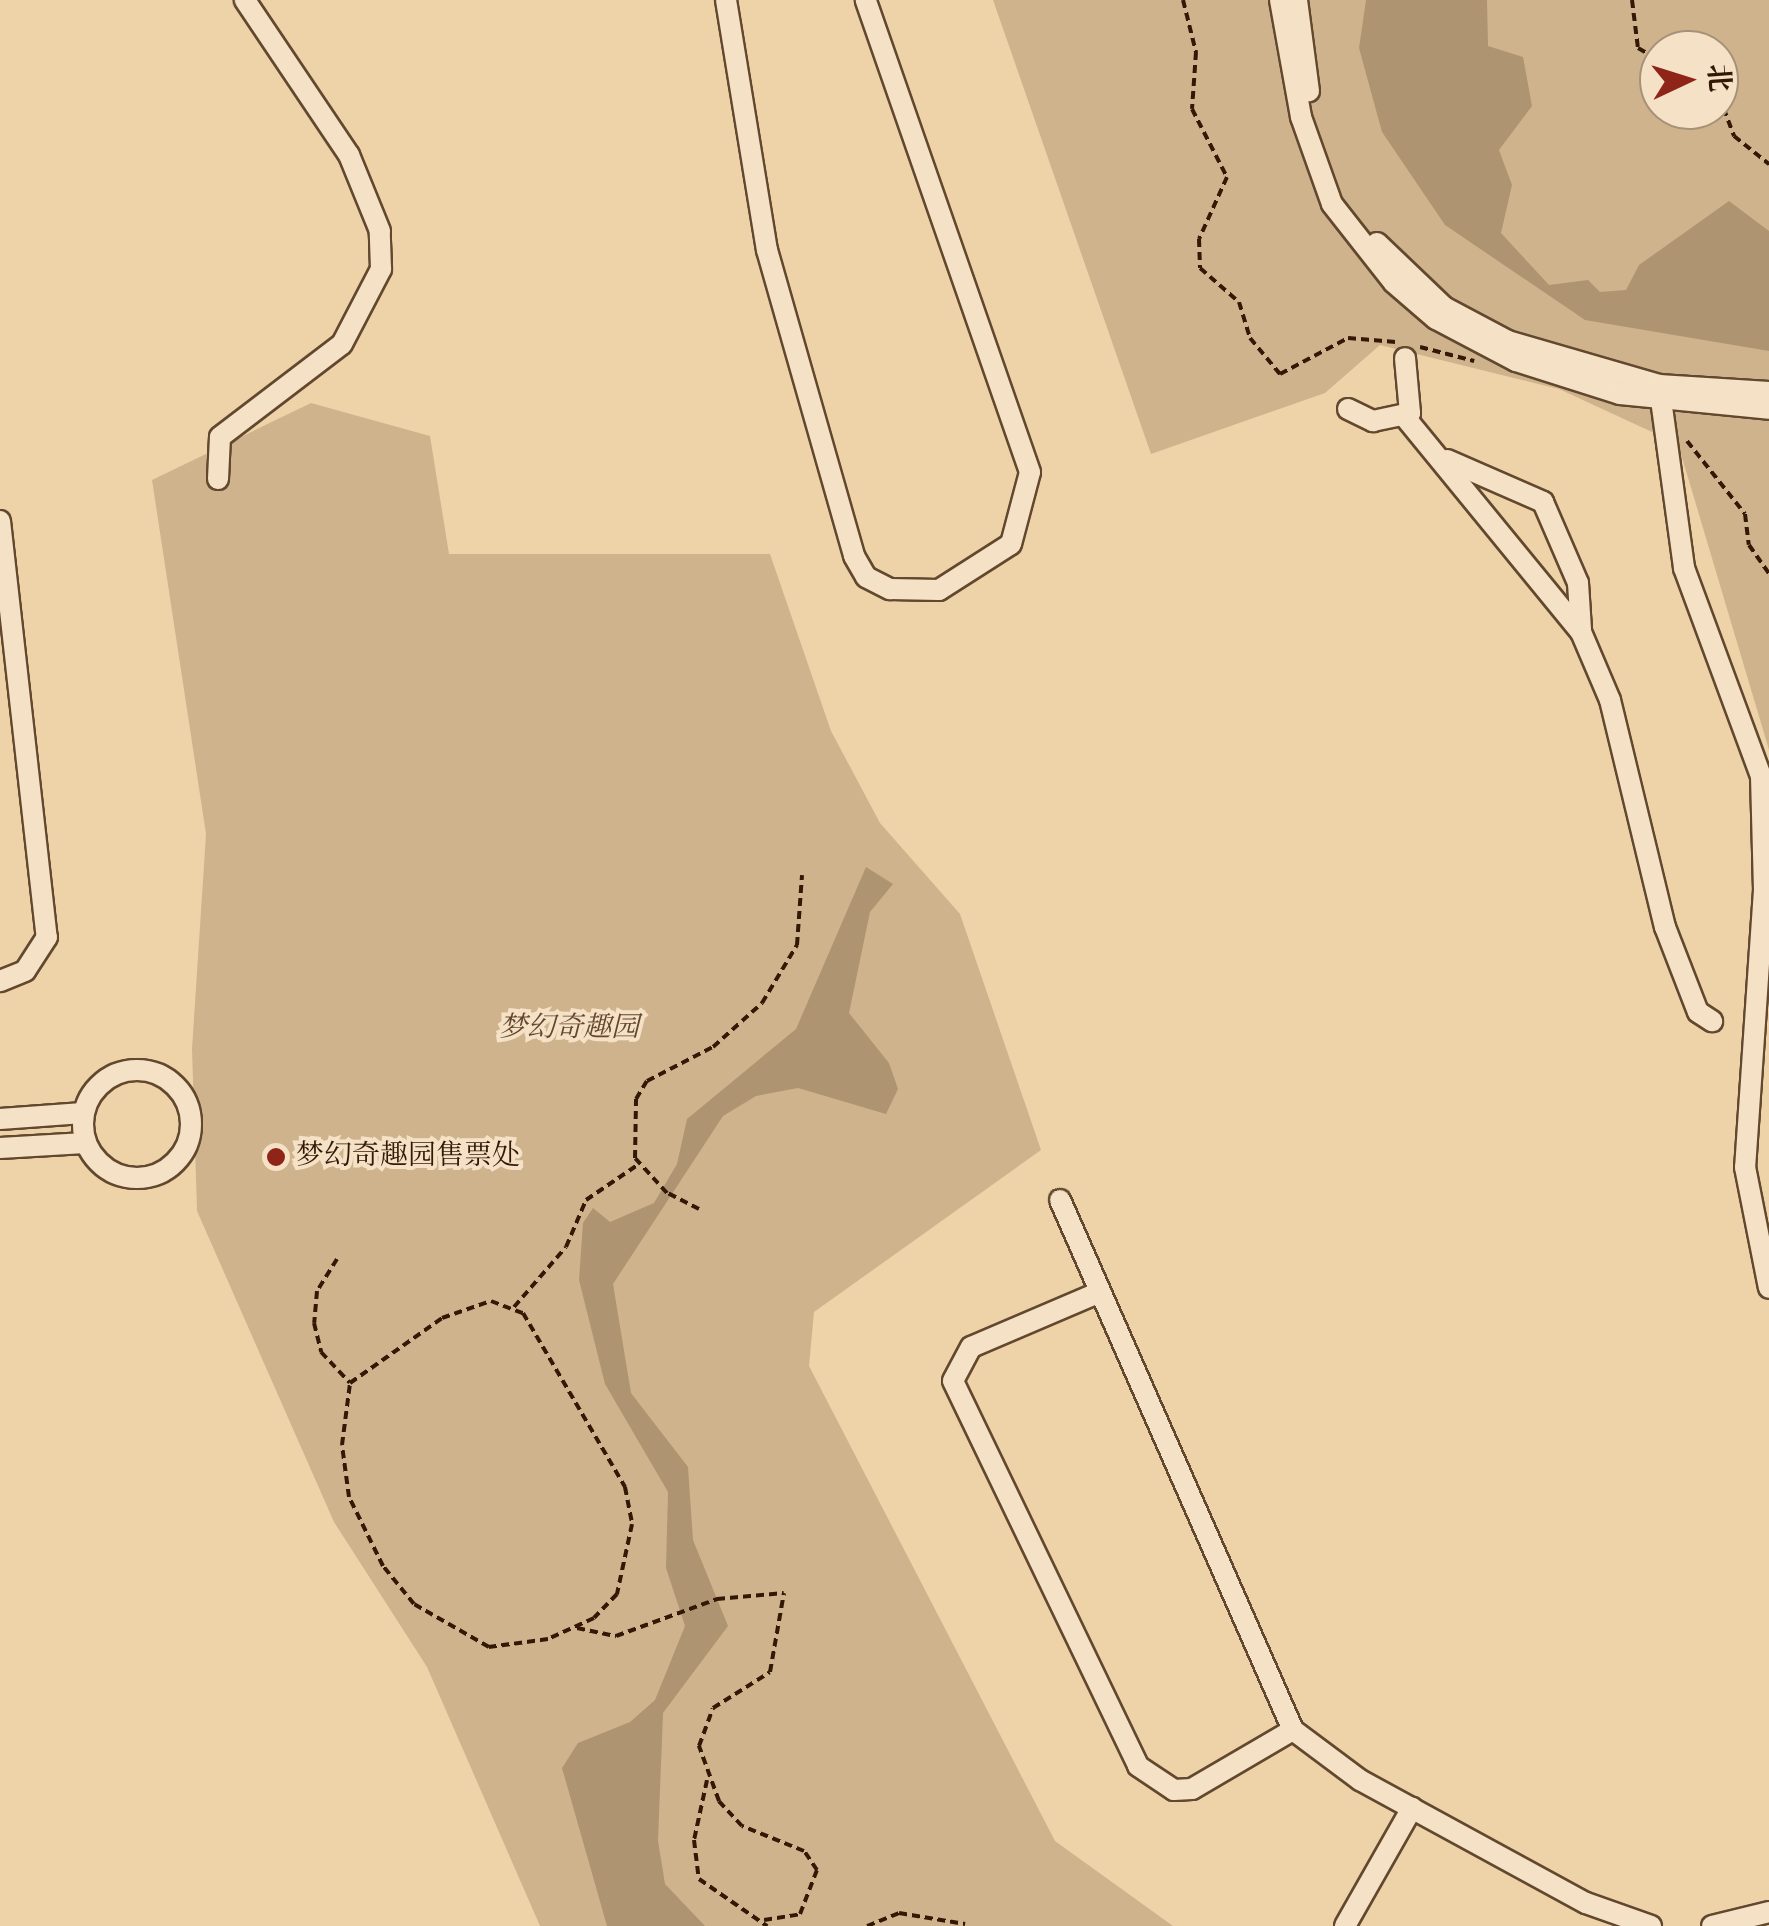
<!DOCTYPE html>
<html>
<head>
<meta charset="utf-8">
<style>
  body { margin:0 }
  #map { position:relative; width:1769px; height:1926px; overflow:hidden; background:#efd3a8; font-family:"Old Standard TT","Noto Serif SC",serif }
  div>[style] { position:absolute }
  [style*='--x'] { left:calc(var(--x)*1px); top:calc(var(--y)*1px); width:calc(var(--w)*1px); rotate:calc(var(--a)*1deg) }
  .green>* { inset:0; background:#cfb38c }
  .water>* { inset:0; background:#af9471 }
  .path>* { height:4px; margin-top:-2px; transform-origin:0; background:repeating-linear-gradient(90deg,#331905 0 8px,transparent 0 13px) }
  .roads { filter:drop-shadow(2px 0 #62482e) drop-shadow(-2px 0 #62482e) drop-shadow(0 2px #62482e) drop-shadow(0 -2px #62482e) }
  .minor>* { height:20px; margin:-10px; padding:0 10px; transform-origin:10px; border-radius:10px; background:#f5e2c6 }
  .minor>.ring { margin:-10px; padding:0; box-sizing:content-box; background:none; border:20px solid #f5e2c6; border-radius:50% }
  .dots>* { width:28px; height:28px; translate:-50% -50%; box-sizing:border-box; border:5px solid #f5e2c6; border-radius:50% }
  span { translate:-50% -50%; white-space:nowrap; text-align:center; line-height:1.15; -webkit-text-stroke:8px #f5e2c6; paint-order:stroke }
  .park-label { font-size:28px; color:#62472e; font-style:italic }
  .poi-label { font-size:28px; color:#331905 }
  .left { translate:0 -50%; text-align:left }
  .north { position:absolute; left:1639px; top:30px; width:100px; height:100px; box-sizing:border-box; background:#f5e2c6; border:2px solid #a79279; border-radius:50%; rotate:86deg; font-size:28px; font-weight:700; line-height:40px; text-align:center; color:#331905 }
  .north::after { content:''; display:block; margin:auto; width:35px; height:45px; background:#8f2418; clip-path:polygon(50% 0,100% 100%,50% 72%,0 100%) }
</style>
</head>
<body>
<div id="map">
  <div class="green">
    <i style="clip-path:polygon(evenodd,993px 0,1769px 0,1769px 750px,1678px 444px,1559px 389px,1380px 345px,1325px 393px,1151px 454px,993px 0,1659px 50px,1719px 50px,1719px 110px,1659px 110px,1659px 50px)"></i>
    <i style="clip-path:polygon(311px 403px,430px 436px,449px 554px,770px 554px,831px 731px,880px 823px,960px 914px,1041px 1150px,814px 1312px,809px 1366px,1055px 1841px,1173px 1926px,540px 1926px,427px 1667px,334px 1522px,197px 1211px,192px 1049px,206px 834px,152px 480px)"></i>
  </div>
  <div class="water">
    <i style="clip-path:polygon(1366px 0,1487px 0,1488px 46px,1523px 57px,1532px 106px,1499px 150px,1512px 185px,1501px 233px,1549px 285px,1588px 280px,1600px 292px,1626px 290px,1639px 265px,1729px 201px,1769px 231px,1769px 351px,1585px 320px,1445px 225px,1382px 132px,1359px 48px)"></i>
    <i style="clip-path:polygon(866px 867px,893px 884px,870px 912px,849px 1013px,889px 1063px,898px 1089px,886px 1114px,798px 1088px,756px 1096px,723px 1116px,613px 1284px,631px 1393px,688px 1467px,693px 1540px,728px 1626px,663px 1713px,658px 1841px,665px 1884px,705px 1926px,607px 1926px,562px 1768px,578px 1743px,630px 1722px,655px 1700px,685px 1626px,666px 1568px,668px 1492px,605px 1384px,579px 1280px,583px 1223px,593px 1208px,610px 1222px,654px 1203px,677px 1164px,687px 1119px,796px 1029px)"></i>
  </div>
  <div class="path">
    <i style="--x:1183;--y:0;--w:54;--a:76"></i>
    <i style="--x:1196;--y:52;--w:57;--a:94"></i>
    <i style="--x:1192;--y:109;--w:76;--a:62.8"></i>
    <i style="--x:1227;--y:177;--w:68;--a:114.3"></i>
    <i style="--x:1199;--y:239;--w:29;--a:88"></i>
    <i style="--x:1200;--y:268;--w:52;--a:41.1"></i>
    <i style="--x:1239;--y:302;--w:38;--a:73"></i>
    <i style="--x:1250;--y:338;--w:47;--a:50.2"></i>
    <i style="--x:1280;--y:374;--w:77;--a:-27.9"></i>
    <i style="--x:1348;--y:338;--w:48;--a:4.8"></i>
    <i style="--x:1632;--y:0;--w:48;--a:82.9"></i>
    <i style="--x:1638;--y:48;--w:24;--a:30"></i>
    <i style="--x:1719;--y:96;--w:43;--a:69.4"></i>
    <i style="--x:1734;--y:136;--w:45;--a:38.7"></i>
    <i style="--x:1420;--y:347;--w:56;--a:14.5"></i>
    <i style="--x:1687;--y:441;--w:93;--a:51.5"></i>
    <i style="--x:1745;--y:514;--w:31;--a:83"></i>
    <i style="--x:1749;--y:545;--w:35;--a:55"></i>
    <i style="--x:699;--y:1209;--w:36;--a:-153"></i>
    <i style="--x:667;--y:1193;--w:47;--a:-132.4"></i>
    <i style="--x:635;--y:1158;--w:59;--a:-89"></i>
    <i style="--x:636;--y:1099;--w:21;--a:-59"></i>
    <i style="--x:647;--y:1081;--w:74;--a:-27.3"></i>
    <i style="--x:713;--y:1047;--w:66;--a:-41.9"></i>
    <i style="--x:762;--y:1003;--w:68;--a:-58.9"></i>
    <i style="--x:797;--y:945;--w:70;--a:-85.9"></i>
    <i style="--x:337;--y:1259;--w:38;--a:122"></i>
    <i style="--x:317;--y:1291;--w:32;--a:95"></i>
    <i style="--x:314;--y:1323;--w:30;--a:76"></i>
    <i style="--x:321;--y:1352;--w:42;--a:46.9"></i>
    <i style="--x:491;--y:1301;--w:34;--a:21"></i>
    <i style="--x:523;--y:1313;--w:202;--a:59.6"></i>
    <i style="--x:625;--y:1487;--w:38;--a:79"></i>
    <i style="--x:632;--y:1524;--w:72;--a:102.1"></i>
    <i style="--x:617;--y:1594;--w:33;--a:134"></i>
    <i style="--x:594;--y:1618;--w:51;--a:155.5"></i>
    <i style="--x:548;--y:1639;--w:60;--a:172.3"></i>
    <i style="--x:489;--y:1647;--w:86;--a:-150.2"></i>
    <i style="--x:414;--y:1604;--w:49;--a:-129.2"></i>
    <i style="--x:383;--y:1566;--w:77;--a:-116.2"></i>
    <i style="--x:349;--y:1497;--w:52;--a:-97.7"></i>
    <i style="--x:342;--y:1445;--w:63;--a:-82.6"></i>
    <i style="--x:350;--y:1383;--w:113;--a:-35.2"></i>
    <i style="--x:442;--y:1318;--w:52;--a:-19.1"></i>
    <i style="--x:514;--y:1307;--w:79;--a:-49.1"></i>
    <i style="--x:566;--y:1247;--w:51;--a:-66.9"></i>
    <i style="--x:586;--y:1200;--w:64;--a:-34.2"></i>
    <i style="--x:577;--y:1628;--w:40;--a:12"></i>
    <i style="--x:616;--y:1636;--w:108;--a:-20.1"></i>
    <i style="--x:717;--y:1599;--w:67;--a:-5.1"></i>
    <i style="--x:707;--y:1780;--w:61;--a:102.2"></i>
    <i style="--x:694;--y:1840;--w:39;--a:83"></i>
    <i style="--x:699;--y:1879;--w:83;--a:34.7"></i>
    <i style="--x:764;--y:1920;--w:36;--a:-9"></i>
    <i style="--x:800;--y:1914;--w:47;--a:-68.9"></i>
    <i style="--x:817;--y:1870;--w:23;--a:-124"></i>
    <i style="--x:804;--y:1851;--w:67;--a:-158"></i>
    <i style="--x:742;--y:1826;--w:34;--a:-133"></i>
    <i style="--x:719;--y:1801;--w:59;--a:-110"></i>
    <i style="--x:699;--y:1746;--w:40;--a:-69.8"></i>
    <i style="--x:713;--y:1708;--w:67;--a:-32.3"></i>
    <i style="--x:770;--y:1672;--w:80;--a:-80"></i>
    <i style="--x:867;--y:1926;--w:35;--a:-22"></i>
    <i style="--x:899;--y:1913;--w:67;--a:9.5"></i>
  </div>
  <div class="roads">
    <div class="minor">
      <i style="--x:726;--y:0;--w:253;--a:80.7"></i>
      <i style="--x:767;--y:250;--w:318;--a:74.1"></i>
      <i style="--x:854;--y:556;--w:24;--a:60"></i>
      <i style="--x:866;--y:577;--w:27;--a:27"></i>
      <i style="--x:890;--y:589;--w:49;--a:1.2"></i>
      <i style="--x:939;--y:590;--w:85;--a:-32.6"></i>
      <i style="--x:1011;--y:544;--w:74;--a:-75.2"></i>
      <i style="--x:1030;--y:472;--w:500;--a:-109.2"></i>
      <i style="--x:1280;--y:0;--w:119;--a:79.8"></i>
      <i style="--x:1301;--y:117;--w:92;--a:70.4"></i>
      <i style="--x:1332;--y:204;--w:100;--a:51.9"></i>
      <i style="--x:1394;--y:283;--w:55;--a:40.6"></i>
      <i style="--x:1436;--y:319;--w:90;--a:27.7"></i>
      <i style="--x:1516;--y:361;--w:109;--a:17.6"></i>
      <i style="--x:1620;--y:394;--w:150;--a:5.7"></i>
      <i style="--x:1297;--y:0;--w:92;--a:82.5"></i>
      <i style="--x:1377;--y:243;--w:93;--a:43.7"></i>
      <i style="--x:1444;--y:307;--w:72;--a:28"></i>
      <i style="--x:1508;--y:341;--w:157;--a:16.2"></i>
      <i style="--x:1659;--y:385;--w:110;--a:3.6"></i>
      <i style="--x:1659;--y:385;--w:185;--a:82.2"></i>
      <i style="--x:1684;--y:568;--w:222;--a:69.7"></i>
      <i style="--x:1761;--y:776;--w:114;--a:88.5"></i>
      <i style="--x:1764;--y:890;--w:278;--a:93.9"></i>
      <i style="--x:1745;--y:1167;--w:123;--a:78.8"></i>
      <i style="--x:1348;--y:409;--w:28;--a:26"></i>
      <i style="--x:1373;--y:421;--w:38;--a:-12"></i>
      <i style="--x:1410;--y:413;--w:55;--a:-95.2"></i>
      <i style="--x:1404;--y:416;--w:279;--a:50.7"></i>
      <i style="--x:1581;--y:632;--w:74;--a:66.9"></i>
      <i style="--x:1610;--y:700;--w:234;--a:76.4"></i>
      <i style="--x:1665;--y:927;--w:91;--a:68.8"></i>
      <i style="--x:1698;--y:1012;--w:17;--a:33"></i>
      <i style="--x:1447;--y:460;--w:105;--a:23.6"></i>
      <i style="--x:1543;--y:502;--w:88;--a:66.6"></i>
      <i style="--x:1578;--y:583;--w:47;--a:86.3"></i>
      <i style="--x:218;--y:479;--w:42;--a:-87.3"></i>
      <i style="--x:220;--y:437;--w:153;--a:-37.3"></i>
      <i style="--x:342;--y:344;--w:85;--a:-62.5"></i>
      <i style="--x:381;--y:269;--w:38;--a:-92"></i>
      <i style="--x:380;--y:231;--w:82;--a:-112.2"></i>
      <i style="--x:349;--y:155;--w:187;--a:-123.9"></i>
      <i style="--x:0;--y:521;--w:419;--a:83.6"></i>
      <i style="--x:47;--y:937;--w:40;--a:122.9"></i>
      <i style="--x:25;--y:971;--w:27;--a:158"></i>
      <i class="ring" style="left:83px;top:1070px;width:88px;height:88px"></i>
      <i style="--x:0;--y:1119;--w:83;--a:-4.1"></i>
      <i style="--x:0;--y:1148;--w:85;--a:-3.4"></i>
      <i style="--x:1060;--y:1200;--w:579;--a:66.27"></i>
      <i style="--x:1293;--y:1730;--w:84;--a:36.7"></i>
      <i style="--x:1360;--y:1780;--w:257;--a:28.6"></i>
      <i style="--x:1586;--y:1903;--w:69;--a:19.5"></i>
      <i style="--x:1100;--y:1292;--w:140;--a:156.9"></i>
      <i style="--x:971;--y:1347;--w:38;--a:118"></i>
      <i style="--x:953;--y:1381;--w:427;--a:64.3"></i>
      <i style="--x:1138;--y:1766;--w:43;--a:33.7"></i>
      <i style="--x:1174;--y:1790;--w:18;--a:-3"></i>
      <i style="--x:1192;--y:1789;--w:117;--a:-30.3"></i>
      <i style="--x:1345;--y:1926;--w:136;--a:-60.4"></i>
      <i style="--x:1712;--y:1926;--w:59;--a:-13.8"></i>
    </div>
  </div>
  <div class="dots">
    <i style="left:276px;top:1157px;background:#8f2418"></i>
  </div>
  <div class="park-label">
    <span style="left:569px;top:1029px">梦幻奇趣园</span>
  </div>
  <div class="poi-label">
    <span class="left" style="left:296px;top:1157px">梦幻奇趣园售票处</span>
  </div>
  <div class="north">北</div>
</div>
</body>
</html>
